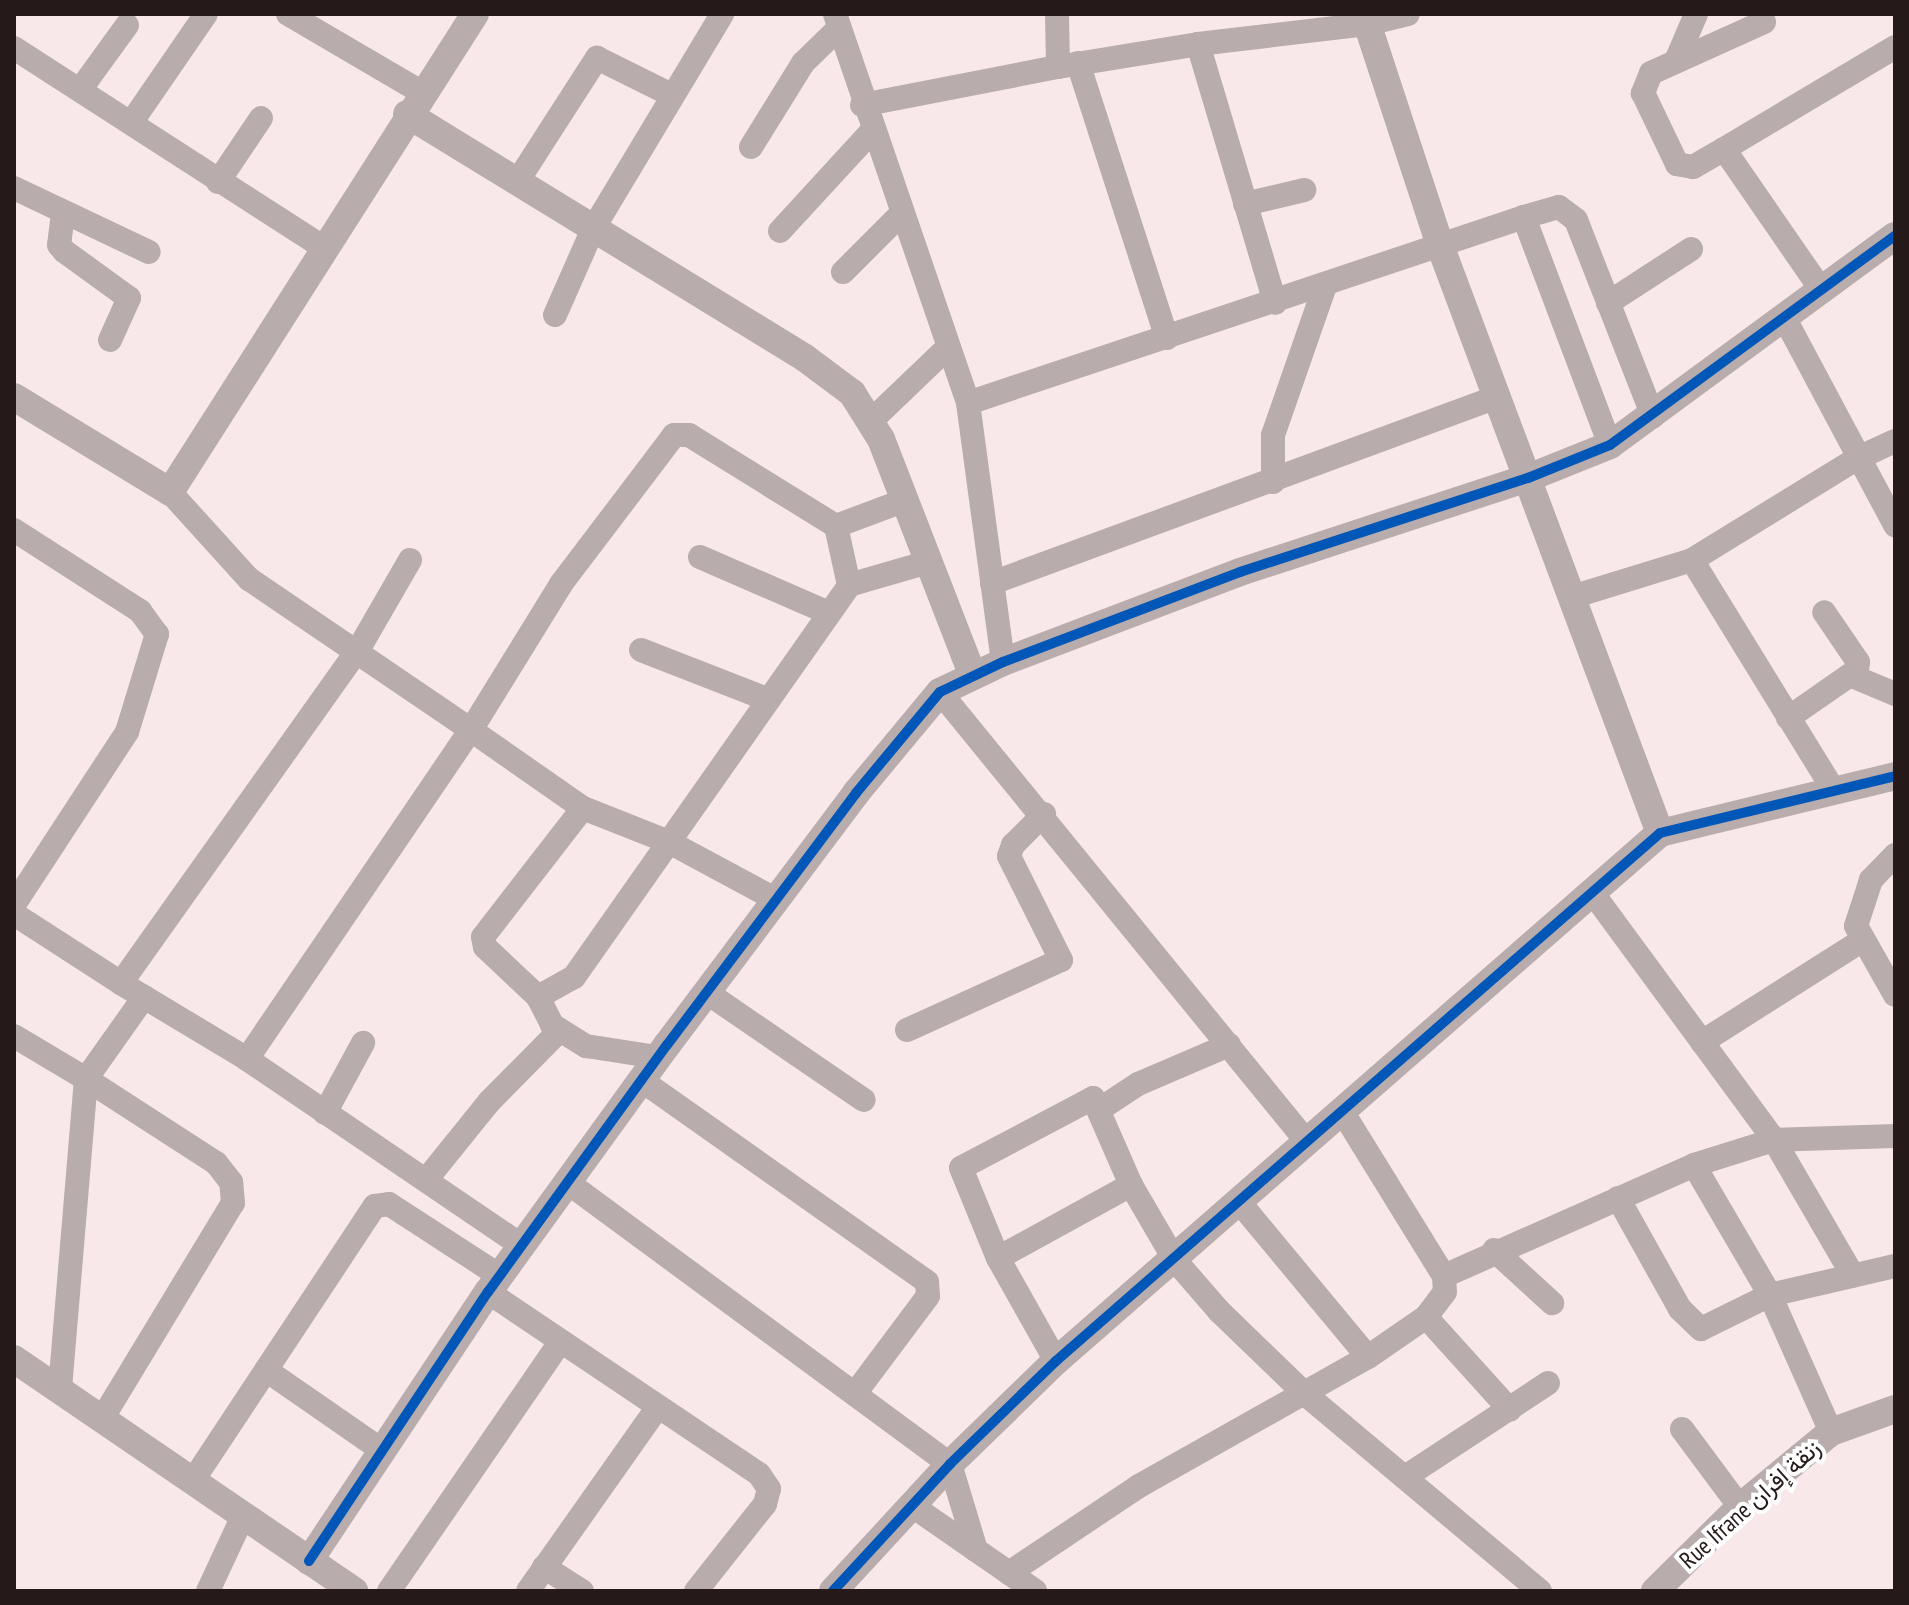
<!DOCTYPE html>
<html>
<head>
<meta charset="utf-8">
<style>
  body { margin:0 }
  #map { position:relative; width:1909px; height:1605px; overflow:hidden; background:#f8e8ea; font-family:"PT Sans Narrow",Vazirmatn,sans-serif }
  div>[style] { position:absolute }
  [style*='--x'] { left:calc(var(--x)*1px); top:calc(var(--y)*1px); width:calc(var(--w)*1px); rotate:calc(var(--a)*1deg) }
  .minor>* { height:24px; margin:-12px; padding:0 12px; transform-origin:12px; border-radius:12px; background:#b9acad }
  .tertiary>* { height:28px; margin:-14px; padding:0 14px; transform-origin:14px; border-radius:14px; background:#b9acad }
  .cycleway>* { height:10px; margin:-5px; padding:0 5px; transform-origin:5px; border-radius:5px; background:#0057b8 }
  span { translate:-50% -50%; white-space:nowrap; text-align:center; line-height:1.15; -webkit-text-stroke:8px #fff; paint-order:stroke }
  .street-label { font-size:24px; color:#25191a }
  .frame { position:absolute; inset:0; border:16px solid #25191a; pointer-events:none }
</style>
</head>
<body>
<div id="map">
  <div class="minor">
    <i style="--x:288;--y:14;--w:154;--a:30.4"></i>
    <i style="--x:835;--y:14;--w:411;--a:71.1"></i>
    <i style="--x:968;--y:403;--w:261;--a:82.3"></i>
    <i style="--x:1764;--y:22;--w:124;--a:155.7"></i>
    <i style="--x:1651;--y:73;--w:22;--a:112"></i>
    <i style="--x:1643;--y:93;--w:79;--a:64.4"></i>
    <i style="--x:1677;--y:164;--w:16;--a:11"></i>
    <i style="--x:1693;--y:167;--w:36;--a:-30"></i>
    <i style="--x:1724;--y:149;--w:173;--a:55.4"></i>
    <i style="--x:1198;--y:44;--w:170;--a:-6.7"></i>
    <i style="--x:1367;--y:24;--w:42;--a:-13.7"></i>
    <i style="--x:14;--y:48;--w:369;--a:32.8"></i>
    <i style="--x:1676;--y:61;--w:51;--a:-66.9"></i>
    <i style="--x:1078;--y:63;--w:289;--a:72.1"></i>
    <i style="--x:1058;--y:67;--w:142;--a:-9.3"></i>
    <i style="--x:1198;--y:44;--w:270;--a:73.4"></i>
    <i style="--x:80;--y:90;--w:80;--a:-54.1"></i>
    <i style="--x:862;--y:105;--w:200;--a:-11"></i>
    <i style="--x:1058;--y:67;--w:53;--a:-91.1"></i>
    <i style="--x:131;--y:123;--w:132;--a:-55.5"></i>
    <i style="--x:751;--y:147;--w:99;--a:-58.2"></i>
    <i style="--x:803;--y:63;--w:49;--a:-44.2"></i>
    <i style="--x:1724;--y:149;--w:199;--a:-30.8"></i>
    <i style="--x:218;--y:182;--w:77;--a:-56.1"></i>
    <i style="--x:517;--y:182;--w:148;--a:-57.2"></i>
    <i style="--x:597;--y:58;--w:81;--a:26.3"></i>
    <i style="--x:14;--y:188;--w:149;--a:25.4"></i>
    <i style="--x:1245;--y:204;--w:61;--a:-13.3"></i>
    <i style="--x:63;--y:213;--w:32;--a:97"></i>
    <i style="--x:59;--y:245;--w:8;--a:50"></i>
    <i style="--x:64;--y:251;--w:80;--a:35.9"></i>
    <i style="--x:129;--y:298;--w:46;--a:114.3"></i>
    <i style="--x:780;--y:231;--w:136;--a:-47.4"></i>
    <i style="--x:843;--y:272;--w:82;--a:-45"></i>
    <i style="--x:1608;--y:303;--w:99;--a:-33"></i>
    <i style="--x:555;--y:315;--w:94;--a:-66.2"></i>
    <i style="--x:593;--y:229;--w:251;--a:-59"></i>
    <i style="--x:1785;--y:319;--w:234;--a:61.9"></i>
    <i style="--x:968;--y:403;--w:586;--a:-18.5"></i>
    <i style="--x:872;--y:420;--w:105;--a:-43.8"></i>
    <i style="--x:1610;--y:445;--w:244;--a:-110.7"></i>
    <i style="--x:1524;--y:217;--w:36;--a:-16"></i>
    <i style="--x:1559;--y:207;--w:21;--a:37"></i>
    <i style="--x:1576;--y:220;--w:211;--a:68.6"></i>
    <i style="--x:1273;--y:482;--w:47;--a:-90"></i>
    <i style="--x:1273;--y:435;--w:158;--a:-70.8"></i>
    <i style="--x:170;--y:492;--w:118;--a:47.8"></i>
    <i style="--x:249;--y:579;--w:268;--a:34.2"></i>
    <i style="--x:471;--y:730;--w:172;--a:-58.3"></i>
    <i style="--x:561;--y:584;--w:187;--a:-52.8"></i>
    <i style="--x:674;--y:435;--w:15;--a:0"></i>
    <i style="--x:689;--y:435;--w:173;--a:31.8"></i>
    <i style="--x:836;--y:526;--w:72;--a:-20.5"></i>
    <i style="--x:836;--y:526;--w:60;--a:77.6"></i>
    <i style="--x:14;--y:530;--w:150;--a:32.7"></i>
    <i style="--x:140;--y:611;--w:29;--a:54"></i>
    <i style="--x:157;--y:634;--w:102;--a:107"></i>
    <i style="--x:127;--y:732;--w:207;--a:123.2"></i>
    <i style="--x:700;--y:557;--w:141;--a:23.5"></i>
    <i style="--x:1692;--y:560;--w:193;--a:-31.6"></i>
    <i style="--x:1856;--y:459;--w:43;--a:-24.8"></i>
    <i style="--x:992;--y:583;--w:538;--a:-20.22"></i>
    <i style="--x:1575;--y:596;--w:122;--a:-17.1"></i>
    <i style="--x:1692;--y:560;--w:271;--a:58.4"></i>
    <i style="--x:641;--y:650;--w:135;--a:21.3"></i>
    <i style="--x:1852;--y:676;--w:47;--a:22.7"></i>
    <i style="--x:940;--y:692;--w:581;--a:50.8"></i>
    <i style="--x:1788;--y:718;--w:84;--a:-34.8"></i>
    <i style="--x:1857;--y:670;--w:8;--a:-83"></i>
    <i style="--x:1858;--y:662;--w:60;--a:-124.2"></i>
    <i style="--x:583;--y:808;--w:92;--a:21.6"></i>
    <i style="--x:669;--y:842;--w:120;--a:28.3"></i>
    <i style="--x:1895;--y:855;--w:35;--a:134"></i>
    <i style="--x:1871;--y:880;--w:48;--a:108.1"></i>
    <i style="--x:1856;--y:926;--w:79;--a:60.5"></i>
    <i style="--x:1592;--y:892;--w:308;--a:53.7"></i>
    <i style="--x:1774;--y:1140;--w:157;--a:59.8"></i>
    <i style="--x:14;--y:914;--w:127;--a:32.8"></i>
    <i style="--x:706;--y:992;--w:191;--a:34.4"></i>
    <i style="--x:144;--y:997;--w:27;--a:-149"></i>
    <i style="--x:121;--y:983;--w:409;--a:-54.6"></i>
    <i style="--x:358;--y:650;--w:104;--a:-60"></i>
    <i style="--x:538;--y:997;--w:41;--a:-29.1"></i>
    <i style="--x:574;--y:977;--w:479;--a:-54.9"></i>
    <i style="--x:849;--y:585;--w:79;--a:-16.1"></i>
    <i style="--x:907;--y:1030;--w:169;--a:-24.4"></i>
    <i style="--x:1061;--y:960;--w:116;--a:-116.6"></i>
    <i style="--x:1009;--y:856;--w:12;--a:-70"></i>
    <i style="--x:1013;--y:845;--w:44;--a:-45"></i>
    <i style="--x:14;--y:1036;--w:84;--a:30.8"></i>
    <i style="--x:86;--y:1079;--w:313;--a:94.8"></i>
    <i style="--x:1702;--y:1042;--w:191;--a:-32.4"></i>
    <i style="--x:247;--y:1059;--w:398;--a:-55.8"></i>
    <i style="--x:471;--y:730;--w:136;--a:34.9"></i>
    <i style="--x:583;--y:808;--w:163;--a:127.8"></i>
    <i style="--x:483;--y:937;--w:10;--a:79"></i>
    <i style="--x:485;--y:947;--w:73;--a:43.3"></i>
    <i style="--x:538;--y:997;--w:31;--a:63"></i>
    <i style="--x:552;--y:1025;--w:40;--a:32"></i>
    <i style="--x:586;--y:1046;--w:72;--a:8.8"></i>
    <i style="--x:641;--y:1080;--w:350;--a:35.2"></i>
    <i style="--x:927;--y:1282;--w:14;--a:86"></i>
    <i style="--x:928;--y:1296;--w:119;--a:126.8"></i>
    <i style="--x:1100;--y:1109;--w:45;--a:-33.3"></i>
    <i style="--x:1138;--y:1084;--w:99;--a:-23.2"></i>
    <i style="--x:1342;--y:1111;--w:194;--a:58.3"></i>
    <i style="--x:1444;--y:1276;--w:274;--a:-23.9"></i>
    <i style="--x:1694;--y:1165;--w:84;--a:-17.4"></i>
    <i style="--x:1774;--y:1140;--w:121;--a:-1.9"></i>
    <i style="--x:325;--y:1113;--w:80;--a:-61.5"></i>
    <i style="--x:1694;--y:1165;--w:151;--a:59.7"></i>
    <i style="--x:1770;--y:1295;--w:150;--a:66"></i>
    <i style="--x:426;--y:1180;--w:100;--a:-51.1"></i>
    <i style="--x:489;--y:1102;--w:101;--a:-45.4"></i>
    <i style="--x:567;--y:1182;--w:476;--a:36.4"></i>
    <i style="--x:950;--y:1464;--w:90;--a:73.2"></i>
    <i style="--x:1131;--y:1185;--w:86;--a:59.8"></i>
    <i style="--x:1174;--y:1259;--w:69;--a:49.1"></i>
    <i style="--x:1219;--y:1311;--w:118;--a:44"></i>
    <i style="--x:1304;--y:1393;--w:308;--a:40"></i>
    <i style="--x:1618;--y:1198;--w:127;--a:60.8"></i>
    <i style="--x:1680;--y:1309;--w:29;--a:44"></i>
    <i style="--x:1701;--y:1329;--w:77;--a:-26.2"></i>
    <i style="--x:1770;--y:1295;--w:128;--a:-13.1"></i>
    <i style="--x:1240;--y:1203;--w:200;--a:50.3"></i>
    <i style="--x:1494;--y:1250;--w:79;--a:42.4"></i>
    <i style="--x:998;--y:1258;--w:152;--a:-28.8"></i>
    <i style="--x:1131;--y:1185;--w:95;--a:-113.6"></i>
    <i style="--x:1093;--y:1098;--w:149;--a:152.1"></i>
    <i style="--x:961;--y:1168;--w:97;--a:67.7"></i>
    <i style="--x:998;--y:1258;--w:118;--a:60.6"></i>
    <i style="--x:488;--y:1292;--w:326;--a:33.9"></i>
    <i style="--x:759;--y:1474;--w:18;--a:56"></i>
    <i style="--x:769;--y:1489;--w:16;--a:105"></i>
    <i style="--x:765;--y:1504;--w:111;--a:128.4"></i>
    <i style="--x:1426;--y:1317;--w:125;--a:47.9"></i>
    <i style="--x:266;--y:1370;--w:142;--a:34.7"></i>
    <i style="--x:102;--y:1419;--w:253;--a:-58.8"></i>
    <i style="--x:233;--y:1203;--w:21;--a:-95"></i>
    <i style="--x:231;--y:1182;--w:24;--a:-128"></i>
    <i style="--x:216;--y:1163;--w:155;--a:-147.1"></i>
    <i style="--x:86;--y:1079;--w:100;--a:-54.7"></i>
    <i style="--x:144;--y:997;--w:120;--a:31"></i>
    <i style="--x:247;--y:1059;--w:331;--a:34.2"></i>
    <i style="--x:1682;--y:1429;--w:97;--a:53.4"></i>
    <i style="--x:1405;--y:1477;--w:171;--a:-33.3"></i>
    <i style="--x:192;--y:1482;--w:331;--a:-56.5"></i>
    <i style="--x:375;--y:1206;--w:14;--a:-8"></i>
    <i style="--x:389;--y:1204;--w:132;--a:33"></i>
    <i style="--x:911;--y:1505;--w:151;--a:34.7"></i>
    <i style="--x:544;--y:1567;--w:45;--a:32.3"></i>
    <i style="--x:1009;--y:1573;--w:156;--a:-33.8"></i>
    <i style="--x:1139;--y:1486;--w:263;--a:-29.4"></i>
    <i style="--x:1368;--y:1357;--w:70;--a:-34.6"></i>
    <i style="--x:1426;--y:1317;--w:31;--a:-53"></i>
    <i style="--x:1445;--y:1292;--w:16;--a:-94"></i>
    <i style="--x:208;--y:1591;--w:83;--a:-65"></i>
    <i style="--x:389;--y:1591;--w:300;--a:-55.5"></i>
    <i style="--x:528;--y:1591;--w:225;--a:-54.8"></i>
  </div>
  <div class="tertiary">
    <i style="--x:1364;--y:14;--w:246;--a:71.8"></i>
    <i style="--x:1441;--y:248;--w:625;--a:69.48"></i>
    <i style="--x:407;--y:114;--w:467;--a:31.5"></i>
    <i style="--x:805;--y:358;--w:59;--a:36.7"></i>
    <i style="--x:852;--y:393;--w:54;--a:57.8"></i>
    <i style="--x:881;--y:439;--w:252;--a:68.8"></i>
    <i style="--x:14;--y:397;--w:183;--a:31.3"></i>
    <i style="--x:170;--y:492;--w:567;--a:-57.46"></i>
    <i style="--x:14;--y:1359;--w:412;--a:34.3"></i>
    <i style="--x:309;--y:1561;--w:323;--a:-56.4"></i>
    <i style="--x:488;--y:1292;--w:305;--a:-54.1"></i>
    <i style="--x:667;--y:1045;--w:315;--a:-53.1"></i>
    <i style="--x:856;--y:793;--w:131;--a:-50.3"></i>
    <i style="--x:940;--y:692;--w:70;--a:-25.5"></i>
    <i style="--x:1003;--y:662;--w:254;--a:-20.8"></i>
    <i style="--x:1240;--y:572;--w:303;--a:-18.1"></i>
    <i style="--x:1528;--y:478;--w:88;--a:-21.9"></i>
    <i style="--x:1610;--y:445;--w:353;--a:-36.3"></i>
    <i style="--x:833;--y:1591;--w:173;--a:-47.3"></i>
    <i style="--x:950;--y:1464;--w:148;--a:-44.2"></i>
    <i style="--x:1056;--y:1361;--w:802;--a:-41.16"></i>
    <i style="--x:1660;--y:833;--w:242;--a:-13.6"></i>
    <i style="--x:1655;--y:1591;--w:120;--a:-44.7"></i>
    <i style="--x:1740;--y:1507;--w:118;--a:-39.5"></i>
    <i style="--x:1831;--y:1432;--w:68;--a:-19.8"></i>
  </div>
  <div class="cycleway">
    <i style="--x:309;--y:1561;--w:323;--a:-56.4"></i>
    <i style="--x:488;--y:1292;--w:305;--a:-54.1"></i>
    <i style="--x:667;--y:1045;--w:315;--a:-53.1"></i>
    <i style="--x:856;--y:793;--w:131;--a:-50.3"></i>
    <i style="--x:940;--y:692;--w:70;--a:-25.5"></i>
    <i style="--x:1003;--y:662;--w:254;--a:-20.8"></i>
    <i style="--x:1240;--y:572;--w:303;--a:-18.1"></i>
    <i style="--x:1528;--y:478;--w:88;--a:-21.9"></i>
    <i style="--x:1610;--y:445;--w:353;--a:-36.3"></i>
    <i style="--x:833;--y:1591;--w:173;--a:-47.3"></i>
    <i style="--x:950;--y:1464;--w:148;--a:-44.2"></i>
    <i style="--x:1056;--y:1361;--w:802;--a:-41.16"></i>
    <i style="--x:1660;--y:833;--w:242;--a:-13.6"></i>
  </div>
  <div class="street-label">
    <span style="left:1750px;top:1504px;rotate:-42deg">Rue Ifrane زنقة إفران</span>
  </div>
  <div class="frame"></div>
</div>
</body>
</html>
